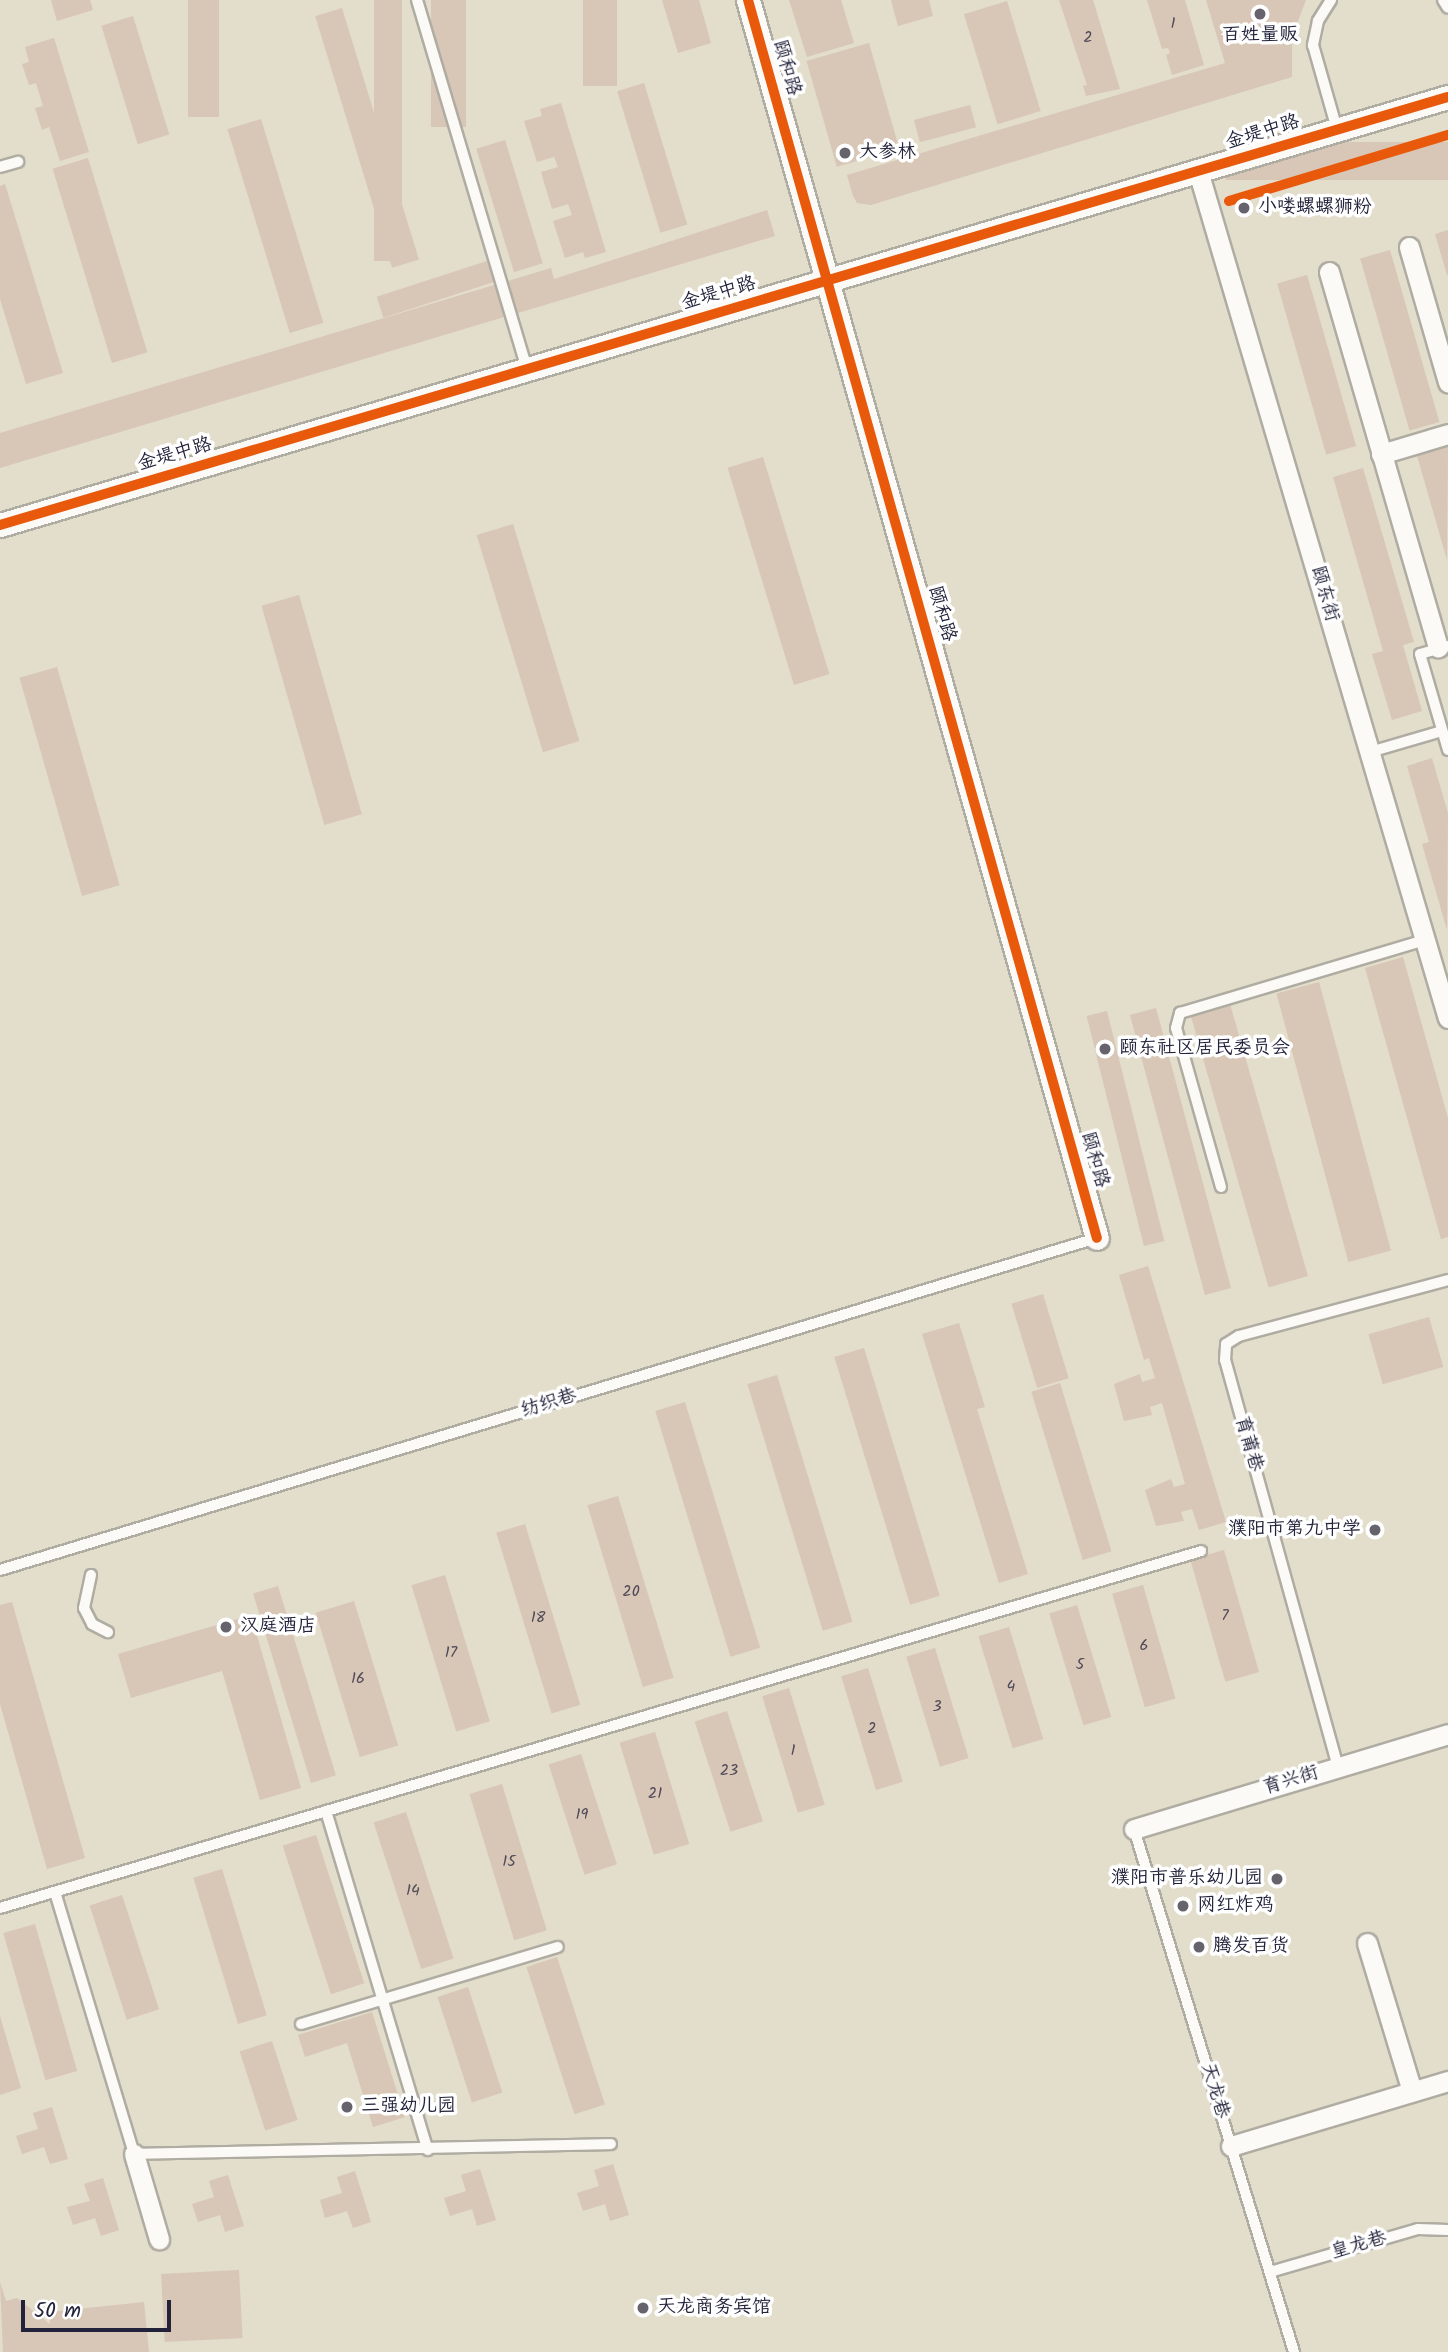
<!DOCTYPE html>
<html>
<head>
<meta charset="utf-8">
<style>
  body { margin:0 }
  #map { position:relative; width:1448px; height:2352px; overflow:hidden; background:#e3ddcb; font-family:Kalam,"LXGW WenKai TC",sans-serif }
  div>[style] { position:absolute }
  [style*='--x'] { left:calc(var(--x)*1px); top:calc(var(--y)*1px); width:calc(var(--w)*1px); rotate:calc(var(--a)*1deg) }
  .building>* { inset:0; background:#d8c6b6; transform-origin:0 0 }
  .roads { filter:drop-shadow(2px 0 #afaca2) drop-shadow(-2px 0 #afaca2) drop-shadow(0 2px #afaca2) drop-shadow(0 -2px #afaca2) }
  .service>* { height:10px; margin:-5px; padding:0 5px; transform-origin:5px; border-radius:5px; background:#fbfaf7 }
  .minor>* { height:19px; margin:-9.5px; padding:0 9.5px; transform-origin:9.5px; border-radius:9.5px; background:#fbfaf7 }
  .tertiary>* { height:23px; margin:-11.5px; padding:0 11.5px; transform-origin:11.5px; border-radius:11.5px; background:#fbfaf7 }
  .cycleway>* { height:10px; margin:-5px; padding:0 5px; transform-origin:5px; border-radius:5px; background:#e8590c }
  .dots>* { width:19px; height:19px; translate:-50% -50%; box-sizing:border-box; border:4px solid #fff; border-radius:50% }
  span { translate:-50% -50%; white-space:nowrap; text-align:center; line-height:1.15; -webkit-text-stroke:7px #fff; paint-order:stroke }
  .number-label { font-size:16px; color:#504b5a }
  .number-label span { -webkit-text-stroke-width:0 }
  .poi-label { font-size:19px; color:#22223b }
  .left { translate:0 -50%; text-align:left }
  .right { translate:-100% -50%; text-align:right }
  .street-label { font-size:19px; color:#22223b }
  .scale { position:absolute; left:21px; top:2300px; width:150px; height:32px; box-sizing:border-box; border:4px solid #22223b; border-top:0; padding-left:9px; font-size:21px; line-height:24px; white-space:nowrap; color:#22223b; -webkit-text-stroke:5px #fff; paint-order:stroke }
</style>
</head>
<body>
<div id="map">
  <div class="building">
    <i style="clip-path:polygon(51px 0,90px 0,93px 10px,57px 21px)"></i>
    <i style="left:188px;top:0;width:31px;height:117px"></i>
    <i style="left:374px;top:0;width:28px;height:261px"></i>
    <i style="left:431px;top:0;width:35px;height:127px"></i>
    <i style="left:583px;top:0;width:34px;height:86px"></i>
    <i style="clip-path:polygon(662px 0,699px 0,711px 43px,678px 53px)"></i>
    <i style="clip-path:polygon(789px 0,841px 0,854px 43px,807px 57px)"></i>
    <i style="clip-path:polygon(891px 0,929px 0,933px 16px,898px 26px)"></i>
    <i style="clip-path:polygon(1059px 0,1093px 0,1120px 89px,1086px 96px,1083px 86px,1087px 85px)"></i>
    <i style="clip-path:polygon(1147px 0,1185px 0,1204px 65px,1172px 75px,1166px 55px,1170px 53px,1168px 48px,1162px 49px)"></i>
    <i style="clip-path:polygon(1206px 0,1306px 0,1292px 37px,1292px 77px,871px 205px,857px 203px,853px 196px,847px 175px,1225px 63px)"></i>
    <i style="left:1007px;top:1px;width:115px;height:45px;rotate:73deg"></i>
    <i style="left:342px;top:8px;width:263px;height:28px;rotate:73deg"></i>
    <i style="left:133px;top:16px;width:124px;height:33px;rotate:73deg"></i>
    <i style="clip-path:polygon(54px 38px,89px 152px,60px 161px,49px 127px,42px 130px,35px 108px,43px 106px,36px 83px,29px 85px,22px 64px,29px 62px,25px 47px)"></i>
    <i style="left:869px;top:43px;width:110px;height:65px;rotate:74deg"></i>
    <i style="left:644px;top:83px;width:148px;height:28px;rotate:73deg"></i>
    <i style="clip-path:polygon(561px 103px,606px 252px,585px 258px,583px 252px,565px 258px,553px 221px,572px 215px,568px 204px,552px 209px,541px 172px,558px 167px,554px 157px,537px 162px,524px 121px,542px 116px,540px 109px)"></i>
    <i style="left:970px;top:105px;width:23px;height:58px;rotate:75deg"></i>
    <i style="left:261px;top:119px;width:213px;height:35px;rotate:73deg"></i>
    <i style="left:505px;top:140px;width:129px;height:30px;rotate:73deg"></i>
    <i style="left:1448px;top:142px;width:38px;height:222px;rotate:90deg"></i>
    <i style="left:88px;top:158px;width:203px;height:37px;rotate:73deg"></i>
    <i style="clip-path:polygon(5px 184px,63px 373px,26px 384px,0 299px,0 186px)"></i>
    <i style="clip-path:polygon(767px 210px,775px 236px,0 468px,0 433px,551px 268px,554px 279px)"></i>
    <i style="clip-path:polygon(1448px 230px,1448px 275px,1447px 275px,1435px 234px)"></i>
    <i style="left:1390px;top:250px;width:179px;height:31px;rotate:74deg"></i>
    <i style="left:487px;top:261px;width:22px;height:116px;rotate:72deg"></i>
    <i style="left:1307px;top:275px;width:178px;height:31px;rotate:74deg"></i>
    <i style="clip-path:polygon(1446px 443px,1448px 449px,1447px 560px,1416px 452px)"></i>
    <i style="left:763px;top:457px;width:227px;height:37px;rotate:73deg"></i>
    <i style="clip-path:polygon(1363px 468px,1414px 642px,1403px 645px,1422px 711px,1392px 720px,1372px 654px,1383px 651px,1333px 477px)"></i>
    <i style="left:513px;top:524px;width:227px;height:38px;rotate:73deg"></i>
    <i style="left:299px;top:595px;width:228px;height:39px;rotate:74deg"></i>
    <i style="left:57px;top:667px;width:227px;height:39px;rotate:74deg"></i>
    <i style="clip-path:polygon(1432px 758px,1448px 813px,1447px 930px,1422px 844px,1429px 842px,1407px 766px)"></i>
    <i style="clip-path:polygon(1403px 957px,1448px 1118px,1448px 1237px,1441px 1239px,1365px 968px)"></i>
    <i style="left:1319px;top:982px;width:278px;height:44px;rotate:75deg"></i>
    <i style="left:1230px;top:1004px;width:283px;height:41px;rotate:74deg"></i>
    <i style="left:1156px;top:1008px;width:290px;height:27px;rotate:75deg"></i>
    <i style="left:1107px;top:1011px;width:237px;height:21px;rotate:76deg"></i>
    <i style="clip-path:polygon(1148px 1266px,1226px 1522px,1199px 1530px,1192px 1509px,1181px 1512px,1184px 1521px,1156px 1526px,1145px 1490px,1171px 1479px,1174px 1487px,1185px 1484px,1162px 1403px,1150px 1407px,1152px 1415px,1124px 1421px,1114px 1384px,1140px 1374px,1142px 1382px,1155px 1378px,1149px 1358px,1144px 1360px,1119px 1275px)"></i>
    <i style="left:1043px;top:1294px;width:88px;height:33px;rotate:73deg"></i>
    <i style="left:1429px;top:1317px;width:52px;height:63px;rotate:74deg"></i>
    <i style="clip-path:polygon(959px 1323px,985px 1407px,977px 1409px,1028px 1574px,999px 1583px,922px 1334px)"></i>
    <i style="left:864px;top:1348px;width:259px;height:31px;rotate:73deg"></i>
    <i style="left:777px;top:1375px;width:258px;height:31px;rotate:73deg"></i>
    <i style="left:1060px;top:1383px;width:176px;height:30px;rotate:73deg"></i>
    <i style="left:685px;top:1402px;width:257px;height:31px;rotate:73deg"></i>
    <i style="left:618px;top:1496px;width:190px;height:32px;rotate:73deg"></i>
    <i style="left:525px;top:1524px;width:189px;height:30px;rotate:73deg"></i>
    <i style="left:1224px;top:1550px;width:127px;height:35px;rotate:74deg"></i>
    <i style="left:445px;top:1575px;width:153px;height:35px;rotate:73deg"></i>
    <i style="left:1143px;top:1585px;width:118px;height:32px;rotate:74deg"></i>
    <i style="left:278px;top:1586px;width:198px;height:26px;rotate:73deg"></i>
    <i style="left:354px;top:1601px;width:151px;height:40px;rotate:73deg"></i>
    <i style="clip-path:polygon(12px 1602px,85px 1858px,47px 1869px,0 1704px,0 1605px)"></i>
    <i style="left:1077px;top:1605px;width:117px;height:29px;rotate:73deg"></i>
    <i style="clip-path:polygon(251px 1615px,301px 1788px,260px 1800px,222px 1671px,131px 1698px,118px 1654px)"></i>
    <i style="left:1009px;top:1627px;width:117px;height:32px;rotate:73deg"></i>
    <i style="left:935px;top:1648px;width:115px;height:30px;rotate:73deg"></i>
    <i style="left:868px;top:1668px;width:119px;height:28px;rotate:73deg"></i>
    <i style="left:789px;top:1688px;width:122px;height:28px;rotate:73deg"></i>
    <i style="left:727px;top:1711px;width:116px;height:34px;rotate:72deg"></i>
    <i style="left:655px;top:1732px;width:117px;height:37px;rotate:73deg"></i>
    <i style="left:581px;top:1754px;width:116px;height:34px;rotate:72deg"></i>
    <i style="left:502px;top:1784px;width:153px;height:34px;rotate:73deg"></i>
    <i style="left:406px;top:1812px;width:154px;height:34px;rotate:72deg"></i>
    <i style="left:316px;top:1835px;width:156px;height:35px;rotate:72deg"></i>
    <i style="left:222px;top:1869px;width:153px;height:30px;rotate:73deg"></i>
    <i style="left:122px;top:1895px;width:120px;height:34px;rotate:72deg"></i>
    <i style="left:35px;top:1924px;width:153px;height:33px;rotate:74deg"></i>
    <i style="left:557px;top:1957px;width:155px;height:32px;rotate:72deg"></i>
    <i style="left:468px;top:1987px;width:111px;height:32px;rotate:72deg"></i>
    <i style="clip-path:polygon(372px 2012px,405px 2117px,373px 2127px,347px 2043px,305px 2057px,298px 2035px)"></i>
    <i style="clip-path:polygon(0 2016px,21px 2088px,0 2095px)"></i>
    <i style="left:272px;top:2041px;width:83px;height:34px;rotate:72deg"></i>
    <i style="clip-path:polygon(52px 2107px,68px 2159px,50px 2164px,44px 2147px,22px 2154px,16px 2136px,38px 2129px,33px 2113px)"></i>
    <i style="clip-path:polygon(613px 2164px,629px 2215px,610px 2221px,605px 2204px,583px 2211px,577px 2193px,599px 2186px,594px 2170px)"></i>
    <i style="clip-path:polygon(480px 2169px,496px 2220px,477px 2226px,472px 2209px,450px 2216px,444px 2198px,466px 2191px,461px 2175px)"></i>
    <i style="clip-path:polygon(355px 2171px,371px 2222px,353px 2228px,347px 2211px,325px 2218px,320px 2200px,342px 2193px,337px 2177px)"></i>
    <i style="clip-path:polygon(228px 2175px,244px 2226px,225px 2232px,220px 2215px,198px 2222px,192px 2204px,214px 2197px,209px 2181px)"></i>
    <i style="clip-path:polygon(103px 2178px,119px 2230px,101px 2236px,95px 2218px,73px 2225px,67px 2207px,90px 2201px,84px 2184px)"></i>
    <i style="left:239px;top:2270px;width:68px;height:78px;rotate:87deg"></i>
    <i style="clip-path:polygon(0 2282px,6px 2301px,17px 2298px,50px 2324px,49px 2312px,144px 2302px,149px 2352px,3px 2352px)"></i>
  </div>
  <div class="roads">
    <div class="service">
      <i style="--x:417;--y:0;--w:384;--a:73.4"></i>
      <i style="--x:1331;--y:0;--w:25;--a:122"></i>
      <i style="--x:1318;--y:21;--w:25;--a:102"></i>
      <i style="--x:1313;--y:45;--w:87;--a:74.1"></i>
      <i style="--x:1443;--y:0;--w:9;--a:58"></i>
      <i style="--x:0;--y:167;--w:19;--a:-16"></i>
      <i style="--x:1448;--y:646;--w:29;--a:164"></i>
      <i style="--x:1420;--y:654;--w:100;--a:73.7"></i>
      <i style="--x:1370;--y:752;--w:75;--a:-16.3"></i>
      <i style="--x:1221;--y:1187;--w:165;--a:-105.8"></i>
      <i style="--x:1176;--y:1028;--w:16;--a:-75"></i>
      <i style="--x:1180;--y:1013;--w:256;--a:-16.6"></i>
      <i style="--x:0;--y:1570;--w:1146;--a:-16.84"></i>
      <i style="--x:91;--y:1575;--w:34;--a:102"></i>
      <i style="--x:84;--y:1608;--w:18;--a:63"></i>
      <i style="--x:92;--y:1624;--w:18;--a:27"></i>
      <i style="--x:1338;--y:1767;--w:422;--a:-105.5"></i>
      <i style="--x:1225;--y:1360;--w:16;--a:-86"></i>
      <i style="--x:1226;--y:1344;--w:15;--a:-32"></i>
      <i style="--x:1239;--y:1336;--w:216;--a:-15"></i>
      <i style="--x:326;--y:1811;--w:354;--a:73.3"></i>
      <i style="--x:1134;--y:1829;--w:547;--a:72.99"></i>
      <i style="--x:55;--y:1892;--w:274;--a:73.2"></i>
      <i style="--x:134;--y:2154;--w:477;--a:-1.2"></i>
      <i style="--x:0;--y:1908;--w:1253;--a:-16.55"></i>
      <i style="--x:301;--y:2024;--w:268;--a:-16.7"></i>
      <i style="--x:1270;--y:2272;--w:154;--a:-16.2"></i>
      <i style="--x:1418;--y:2229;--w:30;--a:2"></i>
    </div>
    <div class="minor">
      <i style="--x:1198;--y:171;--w:883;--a:73.56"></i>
      <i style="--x:1409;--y:247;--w:141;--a:73.9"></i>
      <i style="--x:1329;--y:272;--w:391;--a:73.8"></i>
      <i style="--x:1381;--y:454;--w:70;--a:-16.6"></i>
      <i style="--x:1134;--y:1829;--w:328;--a:-16.8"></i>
      <i style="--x:1367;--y:1943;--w:155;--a:73.1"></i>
      <i style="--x:1231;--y:2146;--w:227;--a:-16.7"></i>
      <i style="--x:134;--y:2154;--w:89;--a:73.6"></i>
    </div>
    <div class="tertiary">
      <i style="--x:748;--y:0;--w:1286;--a:74.26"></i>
      <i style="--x:0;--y:525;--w:1510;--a:-16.47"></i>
    </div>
  </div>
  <div class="cycleway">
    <i style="--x:748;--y:0;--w:1286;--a:74.26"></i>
    <i style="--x:1229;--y:201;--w:229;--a:-16.8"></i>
    <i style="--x:0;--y:525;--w:1510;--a:-16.47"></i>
  </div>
  <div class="dots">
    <i style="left:1260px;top:14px;background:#66636d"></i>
    <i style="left:845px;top:153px;background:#66636d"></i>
    <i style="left:1244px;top:208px;background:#66636d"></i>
    <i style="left:1105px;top:1049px;background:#66636d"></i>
    <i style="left:1375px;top:1530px;background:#66636d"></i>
    <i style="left:226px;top:1627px;background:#66636d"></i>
    <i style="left:1277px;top:1879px;background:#66636d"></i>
    <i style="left:1183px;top:1906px;background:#66636d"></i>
    <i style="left:1199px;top:1947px;background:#66636d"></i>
    <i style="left:347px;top:2107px;background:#66636d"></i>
    <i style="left:643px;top:2308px;background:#66636d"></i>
  </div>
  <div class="number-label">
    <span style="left:1173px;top:24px">1</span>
    <span style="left:1088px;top:38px">2</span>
    <span style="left:631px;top:1592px">20</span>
    <span style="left:1225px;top:1616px">7</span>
    <span style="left:538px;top:1618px">18</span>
    <span style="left:1144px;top:1646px">6</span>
    <span style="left:451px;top:1653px">17</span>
    <span style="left:1080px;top:1665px">5</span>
    <span style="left:358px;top:1679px">16</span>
    <span style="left:1011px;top:1687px">4</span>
    <span style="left:937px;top:1707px">3</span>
    <span style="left:872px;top:1729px">2</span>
    <span style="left:793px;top:1751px">1</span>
    <span style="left:729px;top:1771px">23</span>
    <span style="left:655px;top:1794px">21</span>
    <span style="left:582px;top:1815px">19</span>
    <span style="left:509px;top:1862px">15</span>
    <span style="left:413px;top:1891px">14</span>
  </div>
  <div class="poi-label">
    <span style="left:1260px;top:36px">百姓量贩</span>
    <span class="left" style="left:859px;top:153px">大参林</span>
    <span class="left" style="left:1258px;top:208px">小喽螺螺狮粉</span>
    <span class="left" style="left:1119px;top:1049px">颐东社区居民委员会</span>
    <span class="right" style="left:1361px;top:1530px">濮阳市第九中学</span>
    <span class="left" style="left:240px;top:1627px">汉庭酒店</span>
    <span class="right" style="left:1263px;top:1879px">濮阳市普乐幼儿园</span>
    <span class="left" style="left:1197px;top:1906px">网红炸鸡</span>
    <span class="left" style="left:1213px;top:1947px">腾发百货</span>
    <span class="left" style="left:361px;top:2107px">三强幼儿园</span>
    <span class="left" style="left:657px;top:2308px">天龙商务宾馆</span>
  </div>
  <div class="street-label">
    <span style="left:786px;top:68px;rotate:74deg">颐和路</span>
    <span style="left:1263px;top:133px;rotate:-17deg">金堤中路</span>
    <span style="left:719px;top:294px;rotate:-16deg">金堤中路</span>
    <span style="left:175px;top:455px;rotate:-16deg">金堤中路</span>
    <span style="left:1324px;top:594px;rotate:74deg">颐东街</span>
    <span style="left:941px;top:614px;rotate:74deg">颐和路</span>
    <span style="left:1094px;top:1160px;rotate:74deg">颐和路</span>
    <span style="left:549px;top:1404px;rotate:-17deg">纺织巷</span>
    <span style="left:1248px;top:1444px;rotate:74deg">育莆巷</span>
    <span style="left:1291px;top:1781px;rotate:-17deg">育兴街</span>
    <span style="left:1214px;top:2091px;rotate:73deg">天龙巷</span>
    <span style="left:1359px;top:2246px;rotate:-16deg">皇龙巷</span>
  </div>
  <div class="scale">50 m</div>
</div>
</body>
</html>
